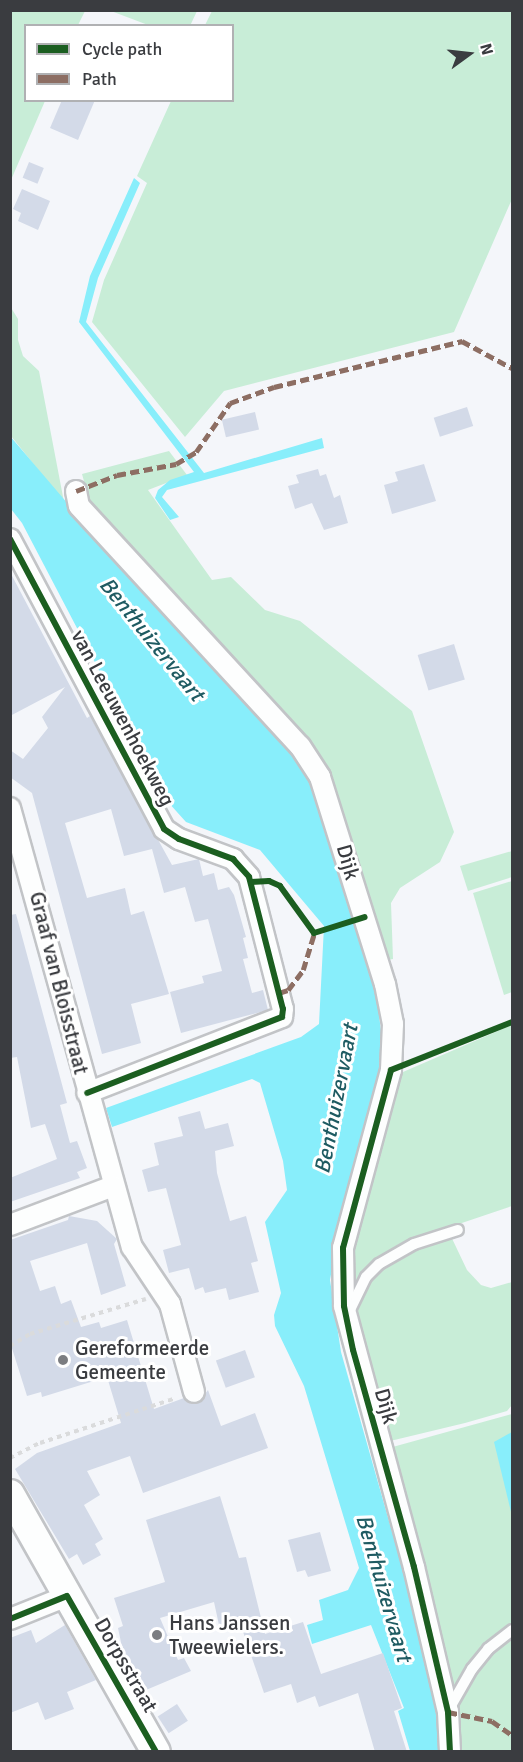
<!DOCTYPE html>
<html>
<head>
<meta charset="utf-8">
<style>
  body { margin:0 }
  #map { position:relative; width:523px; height:1762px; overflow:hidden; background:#f4f6fa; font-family:Signika,sans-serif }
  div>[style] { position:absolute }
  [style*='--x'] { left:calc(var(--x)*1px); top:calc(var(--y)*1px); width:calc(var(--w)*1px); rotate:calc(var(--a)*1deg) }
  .green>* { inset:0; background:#c8edd7 }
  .water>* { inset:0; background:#88eefb }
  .building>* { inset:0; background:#d3dae8; transform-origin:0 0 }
  .path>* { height:4px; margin-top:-2px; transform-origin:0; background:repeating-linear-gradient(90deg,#dadbdc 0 4.5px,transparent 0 9px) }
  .roads { filter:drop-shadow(2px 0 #c2c4c7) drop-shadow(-2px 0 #c2c4c7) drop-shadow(0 2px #c2c4c7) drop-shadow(0 -2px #c2c4c7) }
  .lane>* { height:10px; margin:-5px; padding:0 5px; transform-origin:5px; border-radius:5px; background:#fdfefe }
  .street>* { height:20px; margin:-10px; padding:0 10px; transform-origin:10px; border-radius:10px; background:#fdfefe }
  .secondary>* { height:28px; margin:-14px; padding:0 14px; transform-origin:14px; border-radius:14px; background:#fdfefe }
  .quiet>* { height:4.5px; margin-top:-2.25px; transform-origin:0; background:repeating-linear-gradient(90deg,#8d6e63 0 9px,transparent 0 13.5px) }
  .cycleway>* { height:6px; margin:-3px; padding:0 3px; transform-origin:3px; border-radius:3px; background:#1b5e20 }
  .dots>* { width:16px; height:16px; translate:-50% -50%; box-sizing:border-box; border:3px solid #fff; border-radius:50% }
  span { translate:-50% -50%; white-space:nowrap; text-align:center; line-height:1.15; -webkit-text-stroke:6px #fff; paint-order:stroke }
  .street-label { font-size:21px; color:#3a3c40 }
  .poi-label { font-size:21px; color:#3a3c40 }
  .left { translate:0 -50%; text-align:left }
  .water-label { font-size:22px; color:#1f5b62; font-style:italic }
  .frame { position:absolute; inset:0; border:12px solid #3a3c40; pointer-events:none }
  .legend { position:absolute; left:24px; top:24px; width:210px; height:78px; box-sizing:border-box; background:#fff; border:2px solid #b0b1b3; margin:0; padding:8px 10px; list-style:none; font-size:18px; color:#3a3c40 }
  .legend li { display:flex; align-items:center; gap:12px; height:30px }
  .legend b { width:30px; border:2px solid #b0b1b3 }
  .north { position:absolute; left:439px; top:24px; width:60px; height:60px; -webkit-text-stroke:4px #fff; paint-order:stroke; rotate:75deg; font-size:16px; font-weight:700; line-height:24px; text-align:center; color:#3a3c40 }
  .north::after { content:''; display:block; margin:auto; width:21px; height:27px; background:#3a3c40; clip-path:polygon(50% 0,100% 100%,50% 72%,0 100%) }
</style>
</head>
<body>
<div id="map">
  <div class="green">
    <i style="clip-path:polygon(11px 10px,85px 11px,78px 25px,26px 26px,26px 100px,45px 101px,11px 180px)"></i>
    <i style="clip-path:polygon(111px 11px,197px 11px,190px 26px,148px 25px)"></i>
    <i style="clip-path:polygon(212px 11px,512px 11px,512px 199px,454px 332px,224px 391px,185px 437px,92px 322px,104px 280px,147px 183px,137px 176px,171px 101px,232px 100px,232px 26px,205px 25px)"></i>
    <i style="clip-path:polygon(10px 306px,18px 319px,18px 340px,23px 356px,39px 371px,64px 502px,11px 436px)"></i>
    <i style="clip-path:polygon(169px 451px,187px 475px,148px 490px,212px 580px,231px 577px,265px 610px,300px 621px,412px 711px,454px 832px,440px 862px,400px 888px,391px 903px,393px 959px,387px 960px,359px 861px,318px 755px,92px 510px,82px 474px)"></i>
    <i style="clip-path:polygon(512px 851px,512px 877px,468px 891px,460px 866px)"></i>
    <i style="clip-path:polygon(512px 881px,512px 992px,504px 995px,473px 893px)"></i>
    <i style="clip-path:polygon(512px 1025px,512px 1206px,447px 1228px,467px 1270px,481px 1285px,491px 1288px,512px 1282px,512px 1405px,507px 1411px,465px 1423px,386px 1442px,350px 1283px,353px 1237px,396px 1075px)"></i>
    <i style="clip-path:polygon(512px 1414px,512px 1751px,457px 1751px,389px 1448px)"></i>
  </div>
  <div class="water">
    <i style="clip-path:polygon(134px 178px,140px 183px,98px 278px,86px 322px,204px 473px,322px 438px,324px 448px,167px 490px,162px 497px,179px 517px,170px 520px,155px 498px,158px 490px,170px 480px,194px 472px,79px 322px,90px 276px)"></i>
    <i style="clip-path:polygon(10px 436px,139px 587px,309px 772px,339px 863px,352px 917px,376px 989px,384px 1057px,340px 1224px,330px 1280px,341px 1352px,421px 1634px,443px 1751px,410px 1751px,398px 1711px,404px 1708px,371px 1625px,312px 1644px,307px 1625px,323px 1620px,319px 1600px,348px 1590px,359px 1568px,304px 1386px,275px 1326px,274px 1315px,281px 1293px,265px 1222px,287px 1190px,283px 1161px,260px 1083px,252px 1079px,112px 1127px,106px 1108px,301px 1037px,319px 1024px,324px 926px,260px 850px,186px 822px,168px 802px,22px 523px,11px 509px)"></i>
    <i style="clip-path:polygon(512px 1432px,512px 1516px,494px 1442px)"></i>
  </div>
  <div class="building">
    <i style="clip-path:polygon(62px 100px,95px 100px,78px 140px,50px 128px)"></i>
    <i style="left:29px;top:162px;width:16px;height:17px;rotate:22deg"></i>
    <i style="clip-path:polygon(22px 189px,50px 201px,38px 230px,18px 221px,21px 213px,13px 209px)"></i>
    <i style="left:467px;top:407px;width:20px;height:35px;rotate:72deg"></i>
    <i style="left:255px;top:412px;width:18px;height:34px;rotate:77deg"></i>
    <i style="clip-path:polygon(424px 464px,436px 501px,392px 514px,384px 485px,398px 481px,395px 472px)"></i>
    <i style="clip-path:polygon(318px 469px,320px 476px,326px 474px,334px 498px,340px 495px,348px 523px,324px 530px,312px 503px,295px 509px,288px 486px,299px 483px,296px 475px)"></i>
    <i style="clip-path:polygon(10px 572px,87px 718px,90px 716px,172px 865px,199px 859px,203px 876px,214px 873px,218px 890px,229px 887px,234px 895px,246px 937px,243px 938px,248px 958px,243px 959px,252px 993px,263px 990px,268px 1010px,181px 1033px,170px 992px,204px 983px,202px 976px,222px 971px,208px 919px,195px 922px,185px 887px,164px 893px,152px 849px,124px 856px,111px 809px,65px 823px,87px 898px,125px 888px,131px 915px,144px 911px,169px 994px,131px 1004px,141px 1043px,102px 1054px,32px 793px,10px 777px,10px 750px,23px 759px,48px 728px,42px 717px,65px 687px,10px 716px)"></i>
    <i style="left:454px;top:644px;width:37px;height:38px;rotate:73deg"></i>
    <i style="clip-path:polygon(16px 914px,67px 1103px,60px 1105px,70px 1143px,77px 1141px,87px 1168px,77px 1172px,80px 1178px,10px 1202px,10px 1178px,57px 1159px,45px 1124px,31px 1128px,17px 1057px,10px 1058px,10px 915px)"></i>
    <i style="clip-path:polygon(200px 1111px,205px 1129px,228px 1123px,234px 1146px,215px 1151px,217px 1173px,230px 1221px,246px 1216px,258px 1261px,251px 1263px,259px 1292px,229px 1300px,226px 1288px,205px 1293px,203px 1287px,195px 1290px,189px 1268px,169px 1273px,163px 1250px,181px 1245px,166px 1188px,148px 1192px,142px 1170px,159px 1165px,154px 1143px,183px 1136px,178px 1117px)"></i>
    <i style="clip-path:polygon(69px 1216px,97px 1221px,117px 1239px,114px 1244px,126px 1286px,101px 1295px,87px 1243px,30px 1261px,40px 1291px,55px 1286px,61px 1304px,71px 1300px,81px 1327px,99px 1322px,101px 1328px,127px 1320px,154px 1409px,184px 1398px,198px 1403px,208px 1390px,221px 1426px,255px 1413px,268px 1448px,143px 1493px,130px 1456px,87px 1471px,100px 1495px,84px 1505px,103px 1539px,95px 1544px,101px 1555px,83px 1565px,77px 1554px,69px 1559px,15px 1469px,37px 1453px,121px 1423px,107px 1377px,42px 1397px,41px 1392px,27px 1396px,10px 1342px,10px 1240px,68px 1220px)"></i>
    <i style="left:245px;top:1350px;width:29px;height:31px;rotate:70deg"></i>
    <i style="clip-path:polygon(220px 1496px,239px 1558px,246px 1557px,265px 1634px,303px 1622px,321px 1674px,383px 1653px,402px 1708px,394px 1711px,407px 1752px,375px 1752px,358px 1693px,319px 1707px,315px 1696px,297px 1703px,291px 1684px,264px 1693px,239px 1620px,219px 1625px,214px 1602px,160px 1618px,178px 1660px,184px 1658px,191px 1671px,146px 1690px,137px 1670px,132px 1672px,123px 1652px,118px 1628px,123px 1626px,114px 1598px,165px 1582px,146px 1520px)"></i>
    <i style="clip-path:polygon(320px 1532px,331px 1571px,308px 1577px,305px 1570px,297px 1572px,288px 1540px)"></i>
    <i style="clip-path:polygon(65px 1625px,96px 1680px,67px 1692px,74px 1709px,45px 1720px,38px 1702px,10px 1713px,10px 1638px,31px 1630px,36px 1643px)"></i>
    <i style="left:177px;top:1704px;width:20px;height:23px;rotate:57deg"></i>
  </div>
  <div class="path">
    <i style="--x:10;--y:1346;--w:23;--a:-31"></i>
    <i style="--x:30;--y:1334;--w:121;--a:-16.8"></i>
    <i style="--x:10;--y:1458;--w:34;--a:-27"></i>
    <i style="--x:40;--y:1443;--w:143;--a:-18.3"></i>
  </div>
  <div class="roads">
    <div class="lane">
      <i style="--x:348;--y:1314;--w:41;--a:-64.1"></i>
      <i style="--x:366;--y:1277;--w:18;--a:-45"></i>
      <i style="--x:379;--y:1264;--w:40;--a:-29.7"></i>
      <i style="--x:414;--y:1244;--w:46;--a:-17.7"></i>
      <i style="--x:448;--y:1711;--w:48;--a:-60.3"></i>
      <i style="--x:472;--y:1669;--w:26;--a:-51"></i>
      <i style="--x:488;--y:1649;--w:31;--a:-38"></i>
    </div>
    <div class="street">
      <i style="--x:76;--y:491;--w:15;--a:79"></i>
      <i style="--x:79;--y:506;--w:326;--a:47.4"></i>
      <i style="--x:300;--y:746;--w:37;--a:57"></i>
      <i style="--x:320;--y:777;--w:217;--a:72.6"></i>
      <i style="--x:385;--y:984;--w:41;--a:78.7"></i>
      <i style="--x:393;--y:1024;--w:46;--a:92.5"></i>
      <i style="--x:391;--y:1070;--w:184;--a:105.1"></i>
      <i style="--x:343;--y:1248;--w:58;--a:89"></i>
      <i style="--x:344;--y:1306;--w:270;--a:75"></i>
      <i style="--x:414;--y:1567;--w:149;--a:76.8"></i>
      <i style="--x:448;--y:1712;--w:40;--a:87.1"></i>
      <i style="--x:10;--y:539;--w:328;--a:62"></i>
      <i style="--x:164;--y:829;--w:18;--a:34"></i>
      <i style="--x:179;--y:839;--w:58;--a:20.3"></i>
      <i style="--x:233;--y:859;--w:24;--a:48"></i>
      <i style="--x:249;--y:877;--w:136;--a:75.6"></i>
      <i style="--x:283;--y:1009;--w:8;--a:97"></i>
      <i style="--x:282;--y:1017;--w:209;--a:158.7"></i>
      <i style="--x:10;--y:808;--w:456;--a:74.5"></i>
      <i style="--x:132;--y:1247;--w:69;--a:56.3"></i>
      <i style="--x:170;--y:1304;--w:91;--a:74.7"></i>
      <i style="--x:10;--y:1225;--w:110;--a:-20.7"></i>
      <i style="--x:10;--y:1619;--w:61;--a:-22"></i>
    </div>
    <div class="secondary">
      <i style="--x:10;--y:1494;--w:296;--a:60.5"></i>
    </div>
  </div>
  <div class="quiet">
    <i style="--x:76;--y:491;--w:44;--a:-21.3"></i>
    <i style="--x:117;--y:475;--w:60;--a:-10.6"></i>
    <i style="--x:176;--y:464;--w:23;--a:-31"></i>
    <i style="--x:196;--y:452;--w:60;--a:-55.2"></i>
    <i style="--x:230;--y:403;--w:47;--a:-20"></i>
    <i style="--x:274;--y:387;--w:194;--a:-13.7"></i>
    <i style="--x:462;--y:341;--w:57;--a:28.4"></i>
    <i style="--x:279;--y:993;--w:9;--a:-18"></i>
    <i style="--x:288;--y:990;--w:25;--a:-53"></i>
    <i style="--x:303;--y:970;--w:39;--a:-73"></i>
    <i style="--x:448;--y:1712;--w:45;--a:11.6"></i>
    <i style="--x:492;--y:1721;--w:24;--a:35"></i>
  </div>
  <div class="cycleway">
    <i style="--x:10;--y:539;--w:328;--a:62"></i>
    <i style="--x:164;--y:829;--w:18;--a:34"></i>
    <i style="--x:179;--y:839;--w:58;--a:20.3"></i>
    <i style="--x:233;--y:859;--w:24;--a:48"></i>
    <i style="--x:249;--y:877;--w:136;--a:75.6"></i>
    <i style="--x:283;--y:1009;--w:8;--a:97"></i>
    <i style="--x:282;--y:1017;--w:209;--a:158.7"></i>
    <i style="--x:251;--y:882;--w:18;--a:-3"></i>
    <i style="--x:269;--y:881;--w:12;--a:24"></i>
    <i style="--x:280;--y:886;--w:58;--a:54.1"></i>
    <i style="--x:314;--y:933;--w:53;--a:-17.4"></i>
    <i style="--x:10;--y:1619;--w:61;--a:-22"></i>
    <i style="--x:67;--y:1596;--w:180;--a:60.3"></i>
    <i style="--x:450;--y:1752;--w:40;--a:-92.9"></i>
    <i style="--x:448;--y:1712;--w:149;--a:-103.2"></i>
    <i style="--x:414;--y:1567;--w:225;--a:-105.7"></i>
    <i style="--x:353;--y:1350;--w:45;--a:-101.6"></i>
    <i style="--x:344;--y:1306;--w:58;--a:-91"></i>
    <i style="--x:343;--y:1248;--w:184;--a:-74.9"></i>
    <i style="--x:391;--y:1070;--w:130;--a:-21.6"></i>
  </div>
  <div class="dots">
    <i style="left:63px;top:1360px;background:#7b7d81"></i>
    <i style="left:157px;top:1635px;background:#7b7d81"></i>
  </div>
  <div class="street-label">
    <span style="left:123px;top:718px;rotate:62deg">van Leeuwenhoekweg</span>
    <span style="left:348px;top:862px;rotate:74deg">Dijk</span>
    <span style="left:59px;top:983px;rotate:76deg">Graaf van Bloisstraat</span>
    <span style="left:386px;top:1406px;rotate:74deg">Dijk</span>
    <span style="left:126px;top:1665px;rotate:60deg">Dorpsstraat</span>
  </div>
  <div class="poi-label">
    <span class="left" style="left:75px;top:1360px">Gereformeerde<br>Gemeente</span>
    <span class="left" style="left:169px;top:1635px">Hans Janssen<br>Tweewielers.</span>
  </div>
  <div class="water-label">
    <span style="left:152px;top:639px;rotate:51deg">Benthuizervaart</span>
    <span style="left:336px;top:1099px;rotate:-79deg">Benthuizervaart</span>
    <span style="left:384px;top:1588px;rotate:74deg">Benthuizervaart</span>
  </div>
  <div class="frame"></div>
  <ul class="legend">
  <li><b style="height:8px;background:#1b5e20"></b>Cycle path</li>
  <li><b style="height:8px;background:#8d6e63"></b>Path</li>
  </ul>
  <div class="north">N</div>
</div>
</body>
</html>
